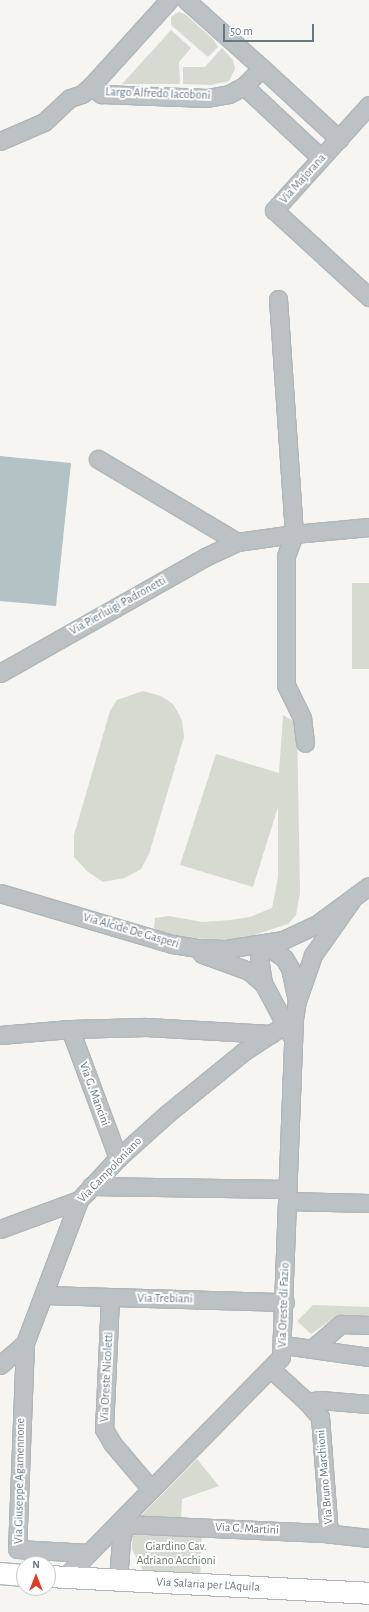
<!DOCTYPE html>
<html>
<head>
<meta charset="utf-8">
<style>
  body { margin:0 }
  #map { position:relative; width:369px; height:1612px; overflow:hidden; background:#f6f5f2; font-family:"Alegreya Sans",sans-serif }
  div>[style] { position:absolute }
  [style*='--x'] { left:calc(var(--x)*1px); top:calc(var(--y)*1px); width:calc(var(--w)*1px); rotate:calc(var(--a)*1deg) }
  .green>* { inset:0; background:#d6dad1; transform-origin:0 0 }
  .water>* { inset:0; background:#b3c3c5 }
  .roads { filter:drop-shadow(1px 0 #b0b6b9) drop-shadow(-1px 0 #b0b6b9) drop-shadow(0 1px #b0b6b9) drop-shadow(0 -1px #b0b6b9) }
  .minor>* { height:17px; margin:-8.5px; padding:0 8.5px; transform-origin:8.5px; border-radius:8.5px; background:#bcc2c4 }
  .major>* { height:21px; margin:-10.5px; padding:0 10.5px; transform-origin:10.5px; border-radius:10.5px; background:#fff }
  span { translate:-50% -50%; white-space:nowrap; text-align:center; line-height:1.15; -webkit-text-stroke:4px #fff; paint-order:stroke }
  .street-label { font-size:12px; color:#657982 }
  .park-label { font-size:12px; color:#6b7a64 }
  .north { position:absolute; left:16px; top:1556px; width:40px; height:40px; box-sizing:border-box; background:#fff; border:1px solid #c1c9cd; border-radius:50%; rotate:0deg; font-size:11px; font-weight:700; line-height:16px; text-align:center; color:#657982 }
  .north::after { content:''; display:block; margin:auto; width:14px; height:18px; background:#df3c29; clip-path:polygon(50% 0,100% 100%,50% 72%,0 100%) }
  .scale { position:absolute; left:223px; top:24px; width:91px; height:18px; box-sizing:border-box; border:2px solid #657982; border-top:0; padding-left:5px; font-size:12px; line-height:14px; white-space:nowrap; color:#657982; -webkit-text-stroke:3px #fff; paint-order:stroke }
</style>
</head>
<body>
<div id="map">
  <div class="green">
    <i style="clip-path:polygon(178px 12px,185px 14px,214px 40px,218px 47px,208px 57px,171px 25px,171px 17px)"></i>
    <i style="clip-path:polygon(171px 30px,191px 48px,179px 62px,180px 84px,122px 84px)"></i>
    <i style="clip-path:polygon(222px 48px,233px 60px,235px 69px,229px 81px,211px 85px,183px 84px,183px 67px,205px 67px)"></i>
    <i style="left:369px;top:583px;width:86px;height:17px;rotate:90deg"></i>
    <i style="clip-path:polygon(143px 691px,161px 696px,173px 704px,182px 720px,184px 737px,149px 854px,141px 869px,125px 878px,103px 882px,87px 871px,74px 857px,74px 835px,110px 711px,117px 700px)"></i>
    <i style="clip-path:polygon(283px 715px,297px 723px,300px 893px,296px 915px,288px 924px,239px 940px,183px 938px,163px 934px,154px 928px,155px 918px,169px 916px,202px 922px,230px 920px,250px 917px,272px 908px,278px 877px,278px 807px,253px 887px,180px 865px,216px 754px,279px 773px)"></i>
    <i style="clip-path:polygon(313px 1305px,369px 1307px,369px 1317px,338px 1315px,311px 1334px,297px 1321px)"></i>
    <i style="clip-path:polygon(197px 1459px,219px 1486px,182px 1499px,181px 1521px,152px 1520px,141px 1516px)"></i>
    <i style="clip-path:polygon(133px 1528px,202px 1532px,200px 1578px,145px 1575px,132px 1549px)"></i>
  </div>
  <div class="water">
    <i style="clip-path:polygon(0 456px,71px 463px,56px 606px,0 601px)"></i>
  </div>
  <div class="roads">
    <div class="minor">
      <i style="--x:169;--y:0;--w:116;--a:132.2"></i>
      <i style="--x:91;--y:86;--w:13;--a:39"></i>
      <i style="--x:101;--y:94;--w:106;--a:2.2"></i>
      <i style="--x:207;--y:98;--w:22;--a:-10"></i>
      <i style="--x:229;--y:94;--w:17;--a:-28"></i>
      <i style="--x:244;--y:86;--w:25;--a:-45"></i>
      <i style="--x:262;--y:68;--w:102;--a:-138.2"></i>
      <i style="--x:262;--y:68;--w:105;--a:42.7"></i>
      <i style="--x:244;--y:86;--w:105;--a:43.1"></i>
      <i style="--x:369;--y:105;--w:142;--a:132.1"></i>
      <i style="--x:274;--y:210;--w:129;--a:42.5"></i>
      <i style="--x:0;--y:141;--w:48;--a:-23.4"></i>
      <i style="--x:44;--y:122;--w:35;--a:-43"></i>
      <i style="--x:70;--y:98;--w:13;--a:-18"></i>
      <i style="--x:82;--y:94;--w:12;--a:-42"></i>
      <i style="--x:278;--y:299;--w:236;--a:86.1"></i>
      <i style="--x:294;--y:534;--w:23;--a:110"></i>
      <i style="--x:286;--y:556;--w:129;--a:90"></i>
      <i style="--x:286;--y:685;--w:37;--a:64"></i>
      <i style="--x:302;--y:718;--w:25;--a:83"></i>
      <i style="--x:98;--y:459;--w:162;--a:30.8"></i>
      <i style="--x:0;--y:673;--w:236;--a:-29.5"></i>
      <i style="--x:205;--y:557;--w:35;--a:-25"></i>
      <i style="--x:237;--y:542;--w:58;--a:-8"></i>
      <i style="--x:294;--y:534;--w:75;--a:-5.3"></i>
      <i style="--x:0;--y:893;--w:179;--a:16.5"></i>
      <i style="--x:172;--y:944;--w:25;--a:9"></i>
      <i style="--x:197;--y:948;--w:29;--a:2"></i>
      <i style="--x:226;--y:949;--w:58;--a:-9"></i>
      <i style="--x:283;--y:940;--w:38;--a:-25"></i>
      <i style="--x:317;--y:924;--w:64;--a:-36.2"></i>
      <i style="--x:264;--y:944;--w:24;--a:35"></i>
      <i style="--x:284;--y:958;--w:12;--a:59"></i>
      <i style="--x:290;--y:968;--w:34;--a:78"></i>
      <i style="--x:202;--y:954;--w:50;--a:19.9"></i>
      <i style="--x:249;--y:971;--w:18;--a:41"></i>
      <i style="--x:263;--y:983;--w:59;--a:61.7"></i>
      <i style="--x:263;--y:983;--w:25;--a:-99"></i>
      <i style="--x:259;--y:958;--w:15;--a:-70"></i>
      <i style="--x:70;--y:1029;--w:138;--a:69.6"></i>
      <i style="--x:0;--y:1035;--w:70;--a:-4.9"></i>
      <i style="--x:70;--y:1029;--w:76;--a:-1.5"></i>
      <i style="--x:146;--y:1027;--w:125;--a:3.2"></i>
      <i style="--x:91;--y:1186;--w:196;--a:0.9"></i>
      <i style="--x:287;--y:1201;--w:82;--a:1.4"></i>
      <i style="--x:0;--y:1229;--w:84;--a:-20.2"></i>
      <i style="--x:45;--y:1295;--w:240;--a:1.7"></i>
      <i style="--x:110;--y:1298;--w:131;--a:92.6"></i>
      <i style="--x:104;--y:1429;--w:16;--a:60"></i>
      <i style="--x:112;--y:1443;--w:59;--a:49.8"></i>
      <i style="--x:25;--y:1343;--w:206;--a:92.2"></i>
      <i style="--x:17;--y:1549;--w:72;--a:3.2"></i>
      <i style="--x:284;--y:1345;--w:86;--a:8"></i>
      <i style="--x:313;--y:1348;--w:37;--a:-41"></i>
      <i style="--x:341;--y:1324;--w:28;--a:2"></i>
      <i style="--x:0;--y:1365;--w:33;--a:-41"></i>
      <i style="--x:25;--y:1343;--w:153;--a:-69.3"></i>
      <i style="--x:79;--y:1200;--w:57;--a:-47.1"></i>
      <i style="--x:118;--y:1158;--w:67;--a:-42"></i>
      <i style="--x:168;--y:1113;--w:97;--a:-39.1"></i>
      <i style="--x:243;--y:1052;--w:51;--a:-33.1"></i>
      <i style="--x:272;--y:1370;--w:47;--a:42.4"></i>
      <i style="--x:307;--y:1402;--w:20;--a:49"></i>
      <i style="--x:320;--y:1417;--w:117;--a:85.6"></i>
      <i style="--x:307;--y:1402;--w:13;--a:-9"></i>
      <i style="--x:320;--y:1400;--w:49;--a:4.7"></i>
      <i style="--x:124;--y:1524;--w:200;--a:2.6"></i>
      <i style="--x:324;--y:1533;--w:45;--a:6.3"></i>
      <i style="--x:65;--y:1577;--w:308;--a:-45.5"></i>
      <i style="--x:281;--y:1357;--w:338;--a:-87.8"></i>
      <i style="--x:294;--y:1019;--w:18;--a:-81"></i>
      <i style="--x:297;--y:1001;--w:49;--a:-70.8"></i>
      <i style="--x:313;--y:955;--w:66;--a:-54.9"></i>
      <i style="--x:118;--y:1580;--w:40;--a:-85.7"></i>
      <i style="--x:121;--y:1540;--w:28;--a:-75"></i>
    </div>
    <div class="major">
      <i style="--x:0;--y:1573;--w:24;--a:5"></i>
      <i style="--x:48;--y:1576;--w:321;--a:3"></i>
    </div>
  </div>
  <div class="street-label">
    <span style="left:158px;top:94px;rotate:2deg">Largo Alfredo Iacoboni</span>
    <span style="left:303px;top:179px;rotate:-48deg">Via Majorana</span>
    <span style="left:118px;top:606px;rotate:-29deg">Via Pierluigi Padronetti</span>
    <span style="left:131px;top:931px;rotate:16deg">Via Alcide De Gasperi</span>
    <span style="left:94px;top:1094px;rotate:70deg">Via G. Mancini</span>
    <span style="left:110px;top:1170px;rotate:-46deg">Via Campoloniano</span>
    <span style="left:165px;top:1299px;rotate:1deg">Via Trebiani</span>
    <span style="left:284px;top:1305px;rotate:-88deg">Via Oreste di Fazio</span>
    <span style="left:107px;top:1377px;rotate:-87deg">Via Oreste Nicoletti</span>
    <span style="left:325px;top:1477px;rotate:-95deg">Via Bruno Marchioni</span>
    <span style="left:20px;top:1481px;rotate:-89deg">Via Giuseppe Agamennone</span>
    <span style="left:247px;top:1529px;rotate:3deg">Via G. Martini</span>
    <span style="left:208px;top:1585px;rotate:3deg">Via Salaria per L'Aquila</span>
  </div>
  <div class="park-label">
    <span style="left:176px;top:1554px">Giardino Cav.<br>Adriano Acchioni</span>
  </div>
  <div class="north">N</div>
  <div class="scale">50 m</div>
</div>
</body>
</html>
